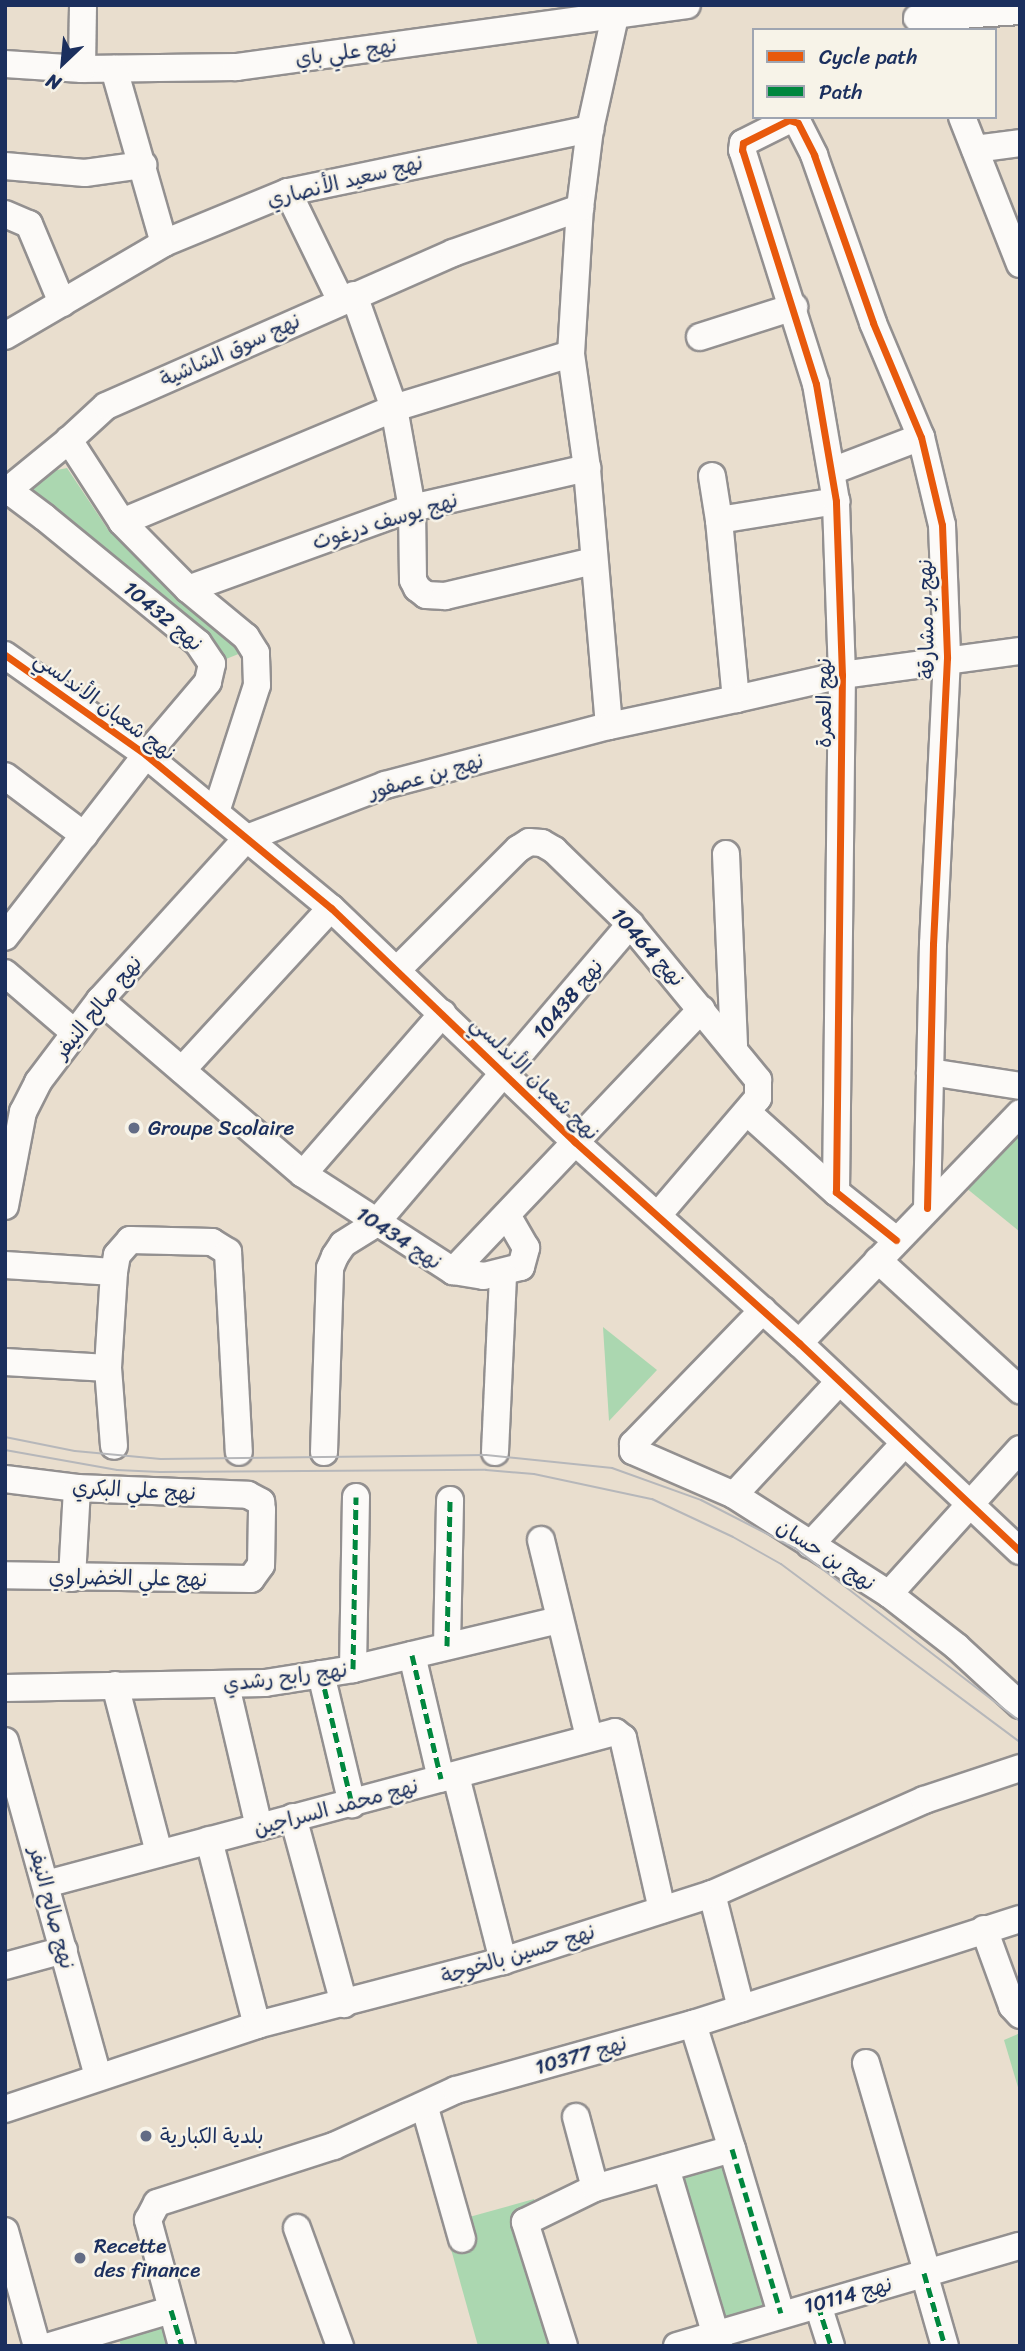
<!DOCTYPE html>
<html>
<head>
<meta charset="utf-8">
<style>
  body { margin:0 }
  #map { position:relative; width:1025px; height:2351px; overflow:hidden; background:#e9dece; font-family:Sriracha,"Playpen Sans Arabic",sans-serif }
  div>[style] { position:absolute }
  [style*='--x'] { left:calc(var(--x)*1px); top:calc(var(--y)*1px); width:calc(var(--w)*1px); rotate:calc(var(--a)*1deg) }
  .green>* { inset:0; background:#abd7b0; transform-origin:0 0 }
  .roads { filter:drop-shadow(2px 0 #939090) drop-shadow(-2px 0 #939090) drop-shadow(0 2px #939090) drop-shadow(0 -2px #939090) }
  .street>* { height:26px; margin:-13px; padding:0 13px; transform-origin:13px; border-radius:13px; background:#fcfaf8 }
  .tram>* { height:2px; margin:-1px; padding:0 1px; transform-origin:1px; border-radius:1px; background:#b6b7ba }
  .quiet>* { height:5px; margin-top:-2.5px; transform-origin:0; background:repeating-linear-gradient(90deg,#00873e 0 10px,transparent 0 15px) }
  .cycleway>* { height:7px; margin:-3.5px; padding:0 3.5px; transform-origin:3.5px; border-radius:3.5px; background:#e8590c }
  .dots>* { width:19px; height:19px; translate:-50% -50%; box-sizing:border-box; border:4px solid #f7f3e8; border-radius:50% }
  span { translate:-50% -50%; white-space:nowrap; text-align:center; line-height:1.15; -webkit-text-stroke:5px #f7f3e8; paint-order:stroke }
  .street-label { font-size:21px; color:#1b2f5e }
  .poi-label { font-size:21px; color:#1b2f5e }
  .left { translate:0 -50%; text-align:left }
  .frame { position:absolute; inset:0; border:7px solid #1b2f5e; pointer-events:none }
  .legend { position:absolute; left:752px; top:28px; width:245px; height:91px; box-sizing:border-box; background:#f7f3e8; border:2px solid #9fa5b1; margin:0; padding:9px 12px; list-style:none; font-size:21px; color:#1b2f5e }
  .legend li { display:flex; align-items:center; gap:14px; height:35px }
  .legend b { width:35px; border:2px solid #9fa5b1 }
  .north { position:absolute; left:28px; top:28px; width:70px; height:70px; -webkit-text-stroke:5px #f7f3e8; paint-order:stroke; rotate:206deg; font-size:19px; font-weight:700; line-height:28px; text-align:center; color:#1b2f5e }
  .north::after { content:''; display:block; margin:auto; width:24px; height:32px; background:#1b2f5e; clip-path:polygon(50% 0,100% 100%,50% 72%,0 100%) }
</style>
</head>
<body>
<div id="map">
  <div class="green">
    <i style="clip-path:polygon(67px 468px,109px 531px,238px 645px,241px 653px,226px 659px,17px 490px,37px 474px)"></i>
    <i style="clip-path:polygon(1020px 1123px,1020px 1232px,960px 1183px)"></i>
    <i style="clip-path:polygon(603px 1327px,657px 1370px,609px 1421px)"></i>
    <i style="clip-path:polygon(1020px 2033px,1020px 2094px,1004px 2040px)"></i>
    <i style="left:740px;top:2134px;width:192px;height:92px;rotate:74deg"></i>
    <i style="clip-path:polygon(534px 2199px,575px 2346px,478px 2346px,444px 2224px)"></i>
    <i style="clip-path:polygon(178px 2293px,194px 2346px,121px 2346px,111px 2313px)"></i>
  </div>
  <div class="roads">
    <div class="street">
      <i style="--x:917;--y:18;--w:103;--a:-3.9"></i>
      <i style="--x:5;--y:64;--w:77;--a:3.7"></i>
      <i style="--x:82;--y:69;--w:154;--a:-0.7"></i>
      <i style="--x:236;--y:67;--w:455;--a:-7.8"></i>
      <i style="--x:82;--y:69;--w:64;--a:-89.1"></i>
      <i style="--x:114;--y:69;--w:181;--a:74"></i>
      <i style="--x:962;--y:117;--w:158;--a:68.5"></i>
      <i style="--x:975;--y:149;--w:45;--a:-7.6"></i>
      <i style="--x:5;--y:166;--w:80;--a:5"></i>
      <i style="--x:85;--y:173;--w:59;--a:-7.9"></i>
      <i style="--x:288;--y:192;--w:121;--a:64.1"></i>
      <i style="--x:5;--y:214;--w:26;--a:23"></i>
      <i style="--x:29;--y:224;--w:86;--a:67.3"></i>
      <i style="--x:354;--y:295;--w:120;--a:70.5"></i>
      <i style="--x:394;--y:408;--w:102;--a:79.8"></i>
      <i style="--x:412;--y:508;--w:72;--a:89.2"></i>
      <i style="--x:413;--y:580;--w:9;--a:63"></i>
      <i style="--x:417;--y:588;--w:11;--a:38"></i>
      <i style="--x:426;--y:595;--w:19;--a:3"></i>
      <i style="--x:445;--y:596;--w:152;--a:-13.3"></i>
      <i style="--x:5;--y:336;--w:184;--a:-30.3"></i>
      <i style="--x:164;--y:243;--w:134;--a:-22.4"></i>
      <i style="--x:288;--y:192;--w:309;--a:-11.8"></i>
      <i style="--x:700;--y:337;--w:99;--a:-17.7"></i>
      <i style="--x:832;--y:471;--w:95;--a:-20.9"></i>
      <i style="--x:712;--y:476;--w:45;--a:81"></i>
      <i style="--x:719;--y:520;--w:119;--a:-9.2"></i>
      <i style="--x:8;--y:490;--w:79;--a:-39.3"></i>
      <i style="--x:5;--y:493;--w:4;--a:-45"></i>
      <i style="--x:8;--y:490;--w:45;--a:36.9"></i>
      <i style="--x:44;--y:517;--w:199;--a:39.3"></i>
      <i style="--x:198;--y:643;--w:25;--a:56"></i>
      <i style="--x:212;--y:664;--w:18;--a:103"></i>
      <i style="--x:208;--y:682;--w:96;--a:130.3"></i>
      <i style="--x:146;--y:755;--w:230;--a:127.8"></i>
      <i style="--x:719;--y:520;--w:180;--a:84.6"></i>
      <i style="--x:736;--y:699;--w:109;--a:-12.8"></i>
      <i style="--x:842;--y:675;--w:180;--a:-7.7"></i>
      <i style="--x:122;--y:522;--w:295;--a:-22.7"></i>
      <i style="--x:394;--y:408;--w:185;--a:-17"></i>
      <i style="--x:188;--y:589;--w:238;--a:-19.9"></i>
      <i style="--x:412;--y:508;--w:180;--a:-12.9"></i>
      <i style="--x:5;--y:655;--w:173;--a:35.3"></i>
      <i style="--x:146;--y:755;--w:240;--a:39.6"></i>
      <i style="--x:331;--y:908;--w:338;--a:43.8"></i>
      <i style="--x:575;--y:1142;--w:301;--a:41.9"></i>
      <i style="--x:799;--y:1343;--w:303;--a:43.3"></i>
      <i style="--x:609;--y:726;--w:259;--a:-94.9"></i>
      <i style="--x:587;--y:468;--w:115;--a:-98"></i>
      <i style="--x:571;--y:354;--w:146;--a:-86.5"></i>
      <i style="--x:580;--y:208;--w:80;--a:-82.8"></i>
      <i style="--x:590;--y:129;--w:120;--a:-77.5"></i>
      <i style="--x:5;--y:776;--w:99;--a:36.8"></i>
      <i style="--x:216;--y:812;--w:133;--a:-72.1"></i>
      <i style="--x:257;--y:685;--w:32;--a:-92"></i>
      <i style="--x:256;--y:653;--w:19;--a:-122"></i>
      <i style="--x:246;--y:637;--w:75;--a:-140.4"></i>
      <i style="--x:188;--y:589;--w:94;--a:-134.6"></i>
      <i style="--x:122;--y:522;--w:98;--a:-122.9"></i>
      <i style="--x:69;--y:440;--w:50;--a:-42.6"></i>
      <i style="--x:106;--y:406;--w:379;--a:-23.8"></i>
      <i style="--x:453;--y:253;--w:135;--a:-19.5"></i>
      <i style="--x:726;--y:854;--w:191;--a:87.6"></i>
      <i style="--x:398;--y:969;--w:170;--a:-45"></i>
      <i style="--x:518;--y:849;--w:13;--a:-32"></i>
      <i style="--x:529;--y:842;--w:13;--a:4"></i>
      <i style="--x:542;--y:843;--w:14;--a:30"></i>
      <i style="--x:554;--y:850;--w:106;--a:44.2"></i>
      <i style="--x:630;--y:924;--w:202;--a:50.6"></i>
      <i style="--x:758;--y:1080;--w:18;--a:90"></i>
      <i style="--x:758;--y:1098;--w:154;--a:130.5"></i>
      <i style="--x:5;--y:973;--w:92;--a:40.6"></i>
      <i style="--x:100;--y:1000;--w:267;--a:40.6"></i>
      <i style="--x:303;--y:1174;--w:179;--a:32.9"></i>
      <i style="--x:453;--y:1271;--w:361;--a:-46.5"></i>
      <i style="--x:182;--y:1070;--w:220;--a:-47.4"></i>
      <i style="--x:930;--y:1072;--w:91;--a:8.8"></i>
      <i style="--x:747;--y:1112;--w:120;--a:42"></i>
      <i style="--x:303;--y:1174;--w:213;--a:-49"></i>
      <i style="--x:5;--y:1206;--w:96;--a:-79.2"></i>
      <i style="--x:23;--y:1112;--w:34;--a:-63"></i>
      <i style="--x:38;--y:1082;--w:103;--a:-52.9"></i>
      <i style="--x:100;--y:1000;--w:219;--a:-47.8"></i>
      <i style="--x:247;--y:838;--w:148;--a:-21"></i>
      <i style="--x:385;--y:785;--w:232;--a:-14.8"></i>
      <i style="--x:609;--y:726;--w:130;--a:-12"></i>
      <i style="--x:896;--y:1240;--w:77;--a:-141.3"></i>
      <i style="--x:836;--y:1192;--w:517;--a:-89.34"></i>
      <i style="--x:842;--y:675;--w:174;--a:-92"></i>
      <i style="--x:836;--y:501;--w:119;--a:-99.7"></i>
      <i style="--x:816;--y:384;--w:245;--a:-107.5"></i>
      <i style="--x:742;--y:150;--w:7;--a:-82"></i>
      <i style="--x:743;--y:143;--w:51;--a:-26.6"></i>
      <i style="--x:789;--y:120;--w:9;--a:18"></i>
      <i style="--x:798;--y:123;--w:36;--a:63"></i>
      <i style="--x:814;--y:155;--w:178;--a:70.6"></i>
      <i style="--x:873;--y:323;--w:124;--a:67.2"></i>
      <i style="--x:921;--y:437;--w:90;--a:76.6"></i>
      <i style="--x:942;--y:525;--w:133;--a:87.8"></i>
      <i style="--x:947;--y:658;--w:286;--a:92.8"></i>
      <i style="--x:933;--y:944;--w:264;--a:91.3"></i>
      <i style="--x:878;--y:1260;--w:193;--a:42.5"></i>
      <i style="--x:5;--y:1265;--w:109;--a:3.7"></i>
      <i style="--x:114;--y:1272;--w:96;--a:93.6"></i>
      <i style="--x:108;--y:1368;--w:78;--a:85.6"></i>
      <i style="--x:453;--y:1271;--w:31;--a:9"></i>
      <i style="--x:484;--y:1276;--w:38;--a:-14"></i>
      <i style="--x:521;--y:1267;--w:20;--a:-75"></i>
      <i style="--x:526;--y:1248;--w:38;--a:-120"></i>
      <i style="--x:114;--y:1272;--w:17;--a:-80"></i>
      <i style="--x:117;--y:1255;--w:20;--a:-49"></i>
      <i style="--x:130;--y:1240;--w:82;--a:1.4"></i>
      <i style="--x:212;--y:1242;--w:19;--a:32"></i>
      <i style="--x:228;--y:1252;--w:200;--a:86.9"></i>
      <i style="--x:763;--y:1310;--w:187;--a:134.1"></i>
      <i style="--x:633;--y:1444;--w:7;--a:90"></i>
      <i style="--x:633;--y:1451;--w:110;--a:23.5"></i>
      <i style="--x:734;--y:1495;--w:184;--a:32.6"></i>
      <i style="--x:889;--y:1594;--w:195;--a:-47.9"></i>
      <i style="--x:799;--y:1343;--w:319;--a:-46.1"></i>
      <i style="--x:5;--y:1362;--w:103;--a:3.3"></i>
      <i style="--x:324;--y:1452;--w:184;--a:-88.1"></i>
      <i style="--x:330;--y:1268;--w:13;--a:-67"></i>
      <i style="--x:335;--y:1256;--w:14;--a:-56"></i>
      <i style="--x:343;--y:1244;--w:38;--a:-32"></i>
      <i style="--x:375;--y:1224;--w:394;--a:-49.6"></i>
      <i style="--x:495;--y:1452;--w:177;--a:-87.4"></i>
      <i style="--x:5;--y:1479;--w:73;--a:7.1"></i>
      <i style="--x:77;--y:1488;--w:171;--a:2.3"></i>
      <i style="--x:248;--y:1495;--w:15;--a:28"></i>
      <i style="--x:261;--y:1502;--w:8;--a:83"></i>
      <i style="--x:262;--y:1510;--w:55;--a:91"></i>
      <i style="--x:261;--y:1565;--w:17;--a:126"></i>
      <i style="--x:251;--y:1579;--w:246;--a:-179.1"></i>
      <i style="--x:734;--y:1495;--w:154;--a:-47.1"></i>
      <i style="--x:541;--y:1540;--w:203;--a:76.3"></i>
      <i style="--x:810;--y:1545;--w:138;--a:-47.1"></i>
      <i style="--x:72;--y:1578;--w:90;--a:-86.8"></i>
      <i style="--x:889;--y:1594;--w:86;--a:37.9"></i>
      <i style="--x:957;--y:1647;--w:86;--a:42.6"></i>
      <i style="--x:447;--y:1646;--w:146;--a:-88.8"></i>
      <i style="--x:412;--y:1655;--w:127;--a:76.8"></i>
      <i style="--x:353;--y:1669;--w:172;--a:-89"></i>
      <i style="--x:321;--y:1674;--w:134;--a:76.6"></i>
      <i style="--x:115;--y:1685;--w:174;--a:75.3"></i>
      <i style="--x:226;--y:1686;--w:145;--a:76.8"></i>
      <i style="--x:5;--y:1688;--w:260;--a:-1.1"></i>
      <i style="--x:265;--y:1683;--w:89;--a:-9"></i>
      <i style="--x:353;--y:1669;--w:211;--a:-13.4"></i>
      <i style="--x:5;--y:1741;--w:348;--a:74.5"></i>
      <i style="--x:456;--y:1776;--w:191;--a:75.7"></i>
      <i style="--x:293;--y:1817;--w:194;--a:74.7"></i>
      <i style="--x:209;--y:1840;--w:191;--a:75.5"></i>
      <i style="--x:46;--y:1884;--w:589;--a:-14.96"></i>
      <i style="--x:615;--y:1732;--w:10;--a:37"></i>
      <i style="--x:623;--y:1738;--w:176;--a:77.2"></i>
      <i style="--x:712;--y:1894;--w:118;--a:75.7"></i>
      <i style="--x:984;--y:1929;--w:82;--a:70"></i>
      <i style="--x:1012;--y:2006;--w:12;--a:48"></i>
      <i style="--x:5;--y:1966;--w:61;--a:-15.2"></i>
      <i style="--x:866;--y:2063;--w:218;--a:73.7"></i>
      <i style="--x:425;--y:2108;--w:136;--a:74.2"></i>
      <i style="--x:5;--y:2109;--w:266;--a:-18.4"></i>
      <i style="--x:257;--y:2025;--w:254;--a:-14.6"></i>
      <i style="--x:503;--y:1961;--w:219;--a:-17.8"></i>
      <i style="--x:712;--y:1894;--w:232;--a:-23.9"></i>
      <i style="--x:924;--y:1800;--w:101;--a:-18.4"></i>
      <i style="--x:576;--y:2117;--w:73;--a:75"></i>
      <i style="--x:732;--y:2149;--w:171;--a:73.4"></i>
      <i style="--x:666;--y:2168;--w:186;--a:73.4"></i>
      <i style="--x:297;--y:2228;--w:126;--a:70"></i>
      <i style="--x:5;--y:2231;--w:119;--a:74.5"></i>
      <i style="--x:924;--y:2273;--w:76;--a:74"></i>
      <i style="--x:818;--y:2305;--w:43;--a:72.4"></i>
      <i style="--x:50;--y:2346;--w:126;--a:-16.6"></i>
      <i style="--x:182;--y:2346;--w:131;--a:-105.1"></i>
      <i style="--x:148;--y:2220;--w:19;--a:-62"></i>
      <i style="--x:157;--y:2203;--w:186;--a:-17.9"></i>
      <i style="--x:334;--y:2146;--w:134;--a:-24.7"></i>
      <i style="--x:456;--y:2090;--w:246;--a:-15.6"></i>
      <i style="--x:693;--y:2024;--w:343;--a:-17.8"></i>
      <i style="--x:564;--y:2346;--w:130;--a:-107.5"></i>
      <i style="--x:525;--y:2222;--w:78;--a:-25.9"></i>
      <i style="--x:595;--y:2188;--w:142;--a:-15.9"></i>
      <i style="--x:732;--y:2149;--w:131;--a:-107.3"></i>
      <i style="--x:677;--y:2346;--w:357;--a:-16.3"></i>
    </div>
  </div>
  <div class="tram">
    <i style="--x:5;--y:1437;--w:71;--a:11.3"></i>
    <i style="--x:75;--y:1451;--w:86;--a:5.3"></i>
    <i style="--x:161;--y:1459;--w:325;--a:-0.7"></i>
    <i style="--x:486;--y:1455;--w:127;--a:5.9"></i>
    <i style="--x:612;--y:1468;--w:95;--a:19.8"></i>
    <i style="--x:701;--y:1500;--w:106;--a:27.1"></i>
    <i style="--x:795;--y:1548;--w:284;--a:37.6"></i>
    <i style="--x:5;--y:1450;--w:114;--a:10.1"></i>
    <i style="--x:117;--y:1470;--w:43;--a:2.7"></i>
    <i style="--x:160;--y:1472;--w:326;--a:-0.4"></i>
    <i style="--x:486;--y:1470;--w:48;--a:4.8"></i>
    <i style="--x:534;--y:1474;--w:121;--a:12"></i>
    <i style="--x:652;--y:1499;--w:89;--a:25.1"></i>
    <i style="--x:733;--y:1537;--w:55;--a:29.4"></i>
    <i style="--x:781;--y:1564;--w:298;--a:36.7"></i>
  </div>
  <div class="quiet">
    <i style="--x:447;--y:1646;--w:146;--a:-88.8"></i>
    <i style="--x:412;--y:1655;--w:127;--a:76.8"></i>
    <i style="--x:353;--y:1669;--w:172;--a:-89"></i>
    <i style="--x:321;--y:1674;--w:134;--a:76.6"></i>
    <i style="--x:732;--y:2149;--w:171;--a:73.4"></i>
    <i style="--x:924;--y:2273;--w:76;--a:74"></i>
    <i style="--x:818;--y:2305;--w:43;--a:72.4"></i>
    <i style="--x:171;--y:2310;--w:38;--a:73"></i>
  </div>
  <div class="cycleway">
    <i style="--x:5;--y:655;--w:173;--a:35.3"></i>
    <i style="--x:146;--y:755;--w:240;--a:39.6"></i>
    <i style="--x:331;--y:908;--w:338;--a:43.8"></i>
    <i style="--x:575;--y:1142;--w:301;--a:41.9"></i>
    <i style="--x:799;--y:1343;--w:303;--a:43.3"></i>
    <i style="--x:896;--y:1240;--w:77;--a:-141.3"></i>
    <i style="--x:836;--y:1192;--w:517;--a:-89.34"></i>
    <i style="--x:842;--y:675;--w:174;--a:-92"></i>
    <i style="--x:836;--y:501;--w:119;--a:-99.7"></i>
    <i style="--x:816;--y:384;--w:245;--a:-107.5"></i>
    <i style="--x:742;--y:150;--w:7;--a:-82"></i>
    <i style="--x:743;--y:143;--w:51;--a:-26.6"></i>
    <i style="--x:789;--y:120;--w:9;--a:18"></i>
    <i style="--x:798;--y:123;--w:36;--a:63"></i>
    <i style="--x:814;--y:155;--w:178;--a:70.6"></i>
    <i style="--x:873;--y:323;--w:124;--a:67.2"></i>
    <i style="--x:921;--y:437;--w:90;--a:76.6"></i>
    <i style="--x:942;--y:525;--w:133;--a:87.8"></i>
    <i style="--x:947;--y:658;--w:286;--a:92.8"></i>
    <i style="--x:933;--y:944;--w:264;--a:91.3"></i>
  </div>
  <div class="dots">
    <i style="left:134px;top:1128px;background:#636c85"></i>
    <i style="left:146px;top:2136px;background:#636c85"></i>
    <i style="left:80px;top:2258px;background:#636c85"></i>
  </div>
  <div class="street-label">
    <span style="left:346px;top:52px;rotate:-8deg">نهج علي باي</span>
    <span style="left:345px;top:181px;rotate:-14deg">نهج سعيد الأنصاري</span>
    <span style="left:230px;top:350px;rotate:-24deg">نهج سوق الشاشية</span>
    <span style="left:385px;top:521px;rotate:-17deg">نهج يوسف درغوث</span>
    <span style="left:163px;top:616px;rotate:40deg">نهج 10432</span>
    <span style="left:926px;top:619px;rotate:-91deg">نهج بر مشارقة</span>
    <span style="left:824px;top:703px;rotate:-90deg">نهج العمرة</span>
    <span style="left:105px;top:706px;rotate:36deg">نهج شعبان الأندلسي</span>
    <span style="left:426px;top:776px;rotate:-16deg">نهج بن عصفور</span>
    <span style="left:648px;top:947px;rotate:48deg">نهج 10464</span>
    <span style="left:568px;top:999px;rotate:-50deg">نهج 10438</span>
    <span style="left:98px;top:1007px;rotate:-51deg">نهج صالح النيفر</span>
    <span style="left:535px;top:1078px;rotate:44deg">نهج شعبان الأندلسي</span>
    <span style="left:399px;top:1238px;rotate:33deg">نهج 10434</span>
    <span style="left:134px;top:1490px;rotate:3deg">نهج علي البكري</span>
    <span style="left:826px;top:1555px;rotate:33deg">نهج بن حسان</span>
    <span style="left:128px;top:1578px;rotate:1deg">نهج علي الخضراوي</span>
    <span style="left:285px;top:1677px;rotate:-7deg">نهج رابح رشدي</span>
    <span style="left:336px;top:1807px;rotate:-15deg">نهج محمد السراجين</span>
    <span style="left:52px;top:1908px;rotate:75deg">نهج صالح النيفر</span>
    <span style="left:518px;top:1954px;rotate:-17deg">نهج حسين بالخوجة</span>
    <span style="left:581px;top:2055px;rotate:-16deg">نهج 10377</span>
    <span style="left:848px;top:2295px;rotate:-15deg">نهج 10114</span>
  </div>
  <div class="poi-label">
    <span class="left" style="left:148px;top:1128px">Groupe Scolaire</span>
    <span class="left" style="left:160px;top:2136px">بلدية الكبارية</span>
    <span class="left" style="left:94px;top:2258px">Recette<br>des finance</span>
  </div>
  <div class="frame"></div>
  <ul class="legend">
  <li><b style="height:9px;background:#e8590c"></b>Cycle path</li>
  <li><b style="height:9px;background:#00873e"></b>Path</li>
  </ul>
  <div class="north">N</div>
</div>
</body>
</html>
